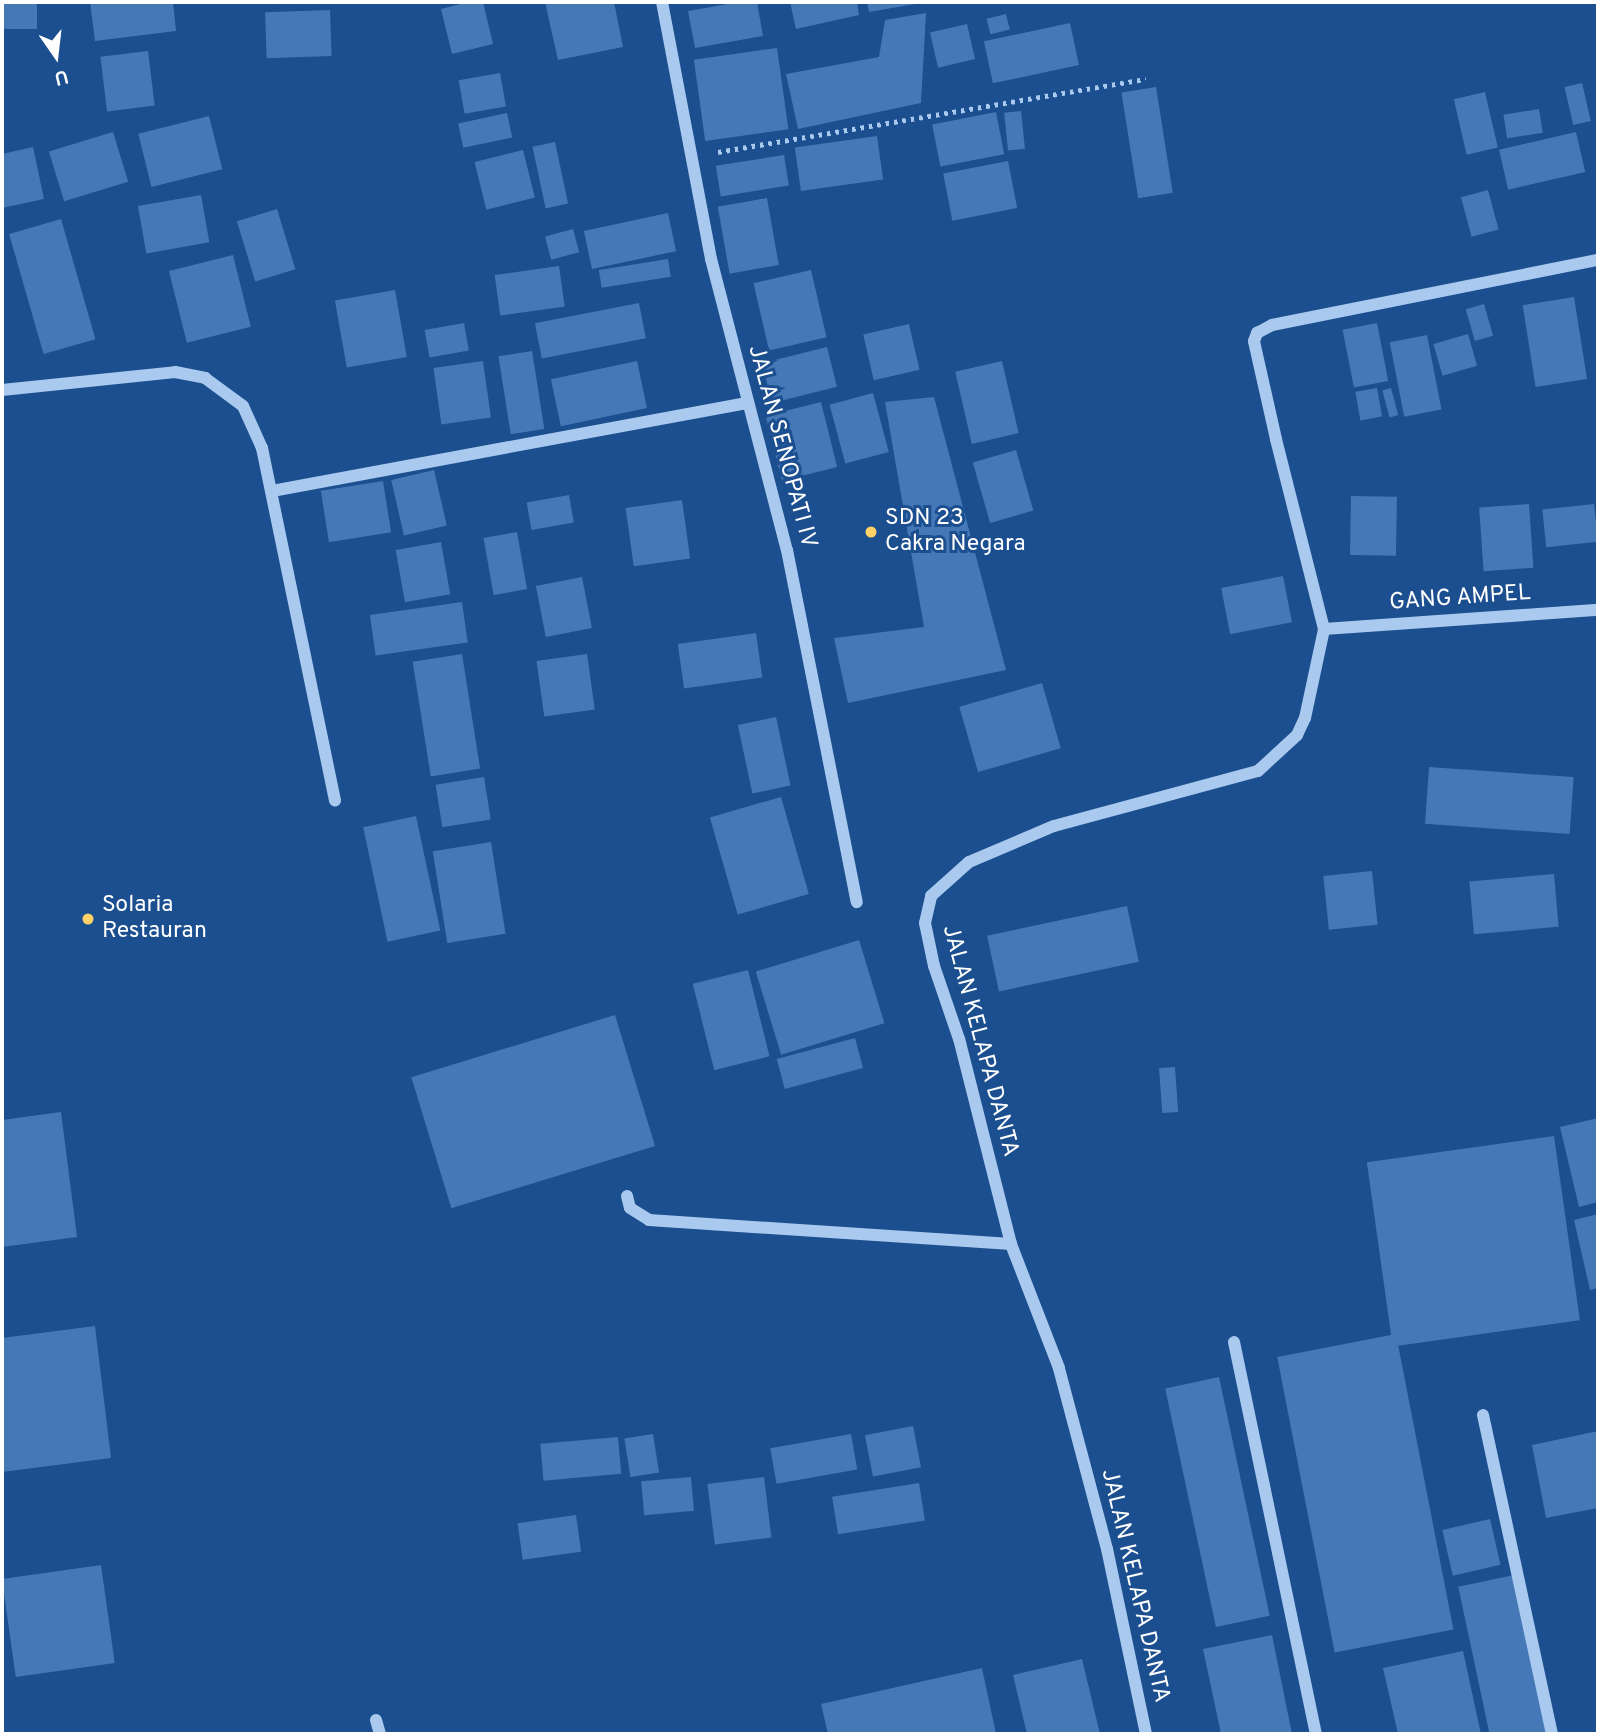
<!DOCTYPE html>
<html>
<head>
<meta charset="utf-8">
<style>
  body { margin:0 }
  #map { position:relative; width:1600px; height:1736px; overflow:hidden; background:#1b4f8f; font-family:Overpass,sans-serif }
  div>[style] { position:absolute }
  [style*='--x'] { left:calc(var(--x)*1px); top:calc(var(--y)*1px); width:calc(var(--w)*1px); rotate:calc(var(--a)*1deg) }
  .building>* { inset:0; background:#4478b7; transform-origin:0 0 }
  .path>* { height:4.5px; margin-top:-2.25px; transform-origin:0; background:repeating-linear-gradient(90deg,#a9c9ee 0 3.5px,transparent 0 8.5px) }
  .minor>* { height:12px; margin:-6px; padding:0 6px; transform-origin:6px; border-radius:6px; background:#a9c9ee }
  .dots>* { width:19px; height:19px; translate:-50% -50%; box-sizing:border-box; border:4px solid #1b4f8f; border-radius:50% }
  span { translate:-50% -50%; white-space:nowrap; text-align:center; line-height:1.15; -webkit-text-stroke:6px #1b4f8f; paint-order:stroke }
  .street-label { font-size:23px; color:#fff }
  .poi-label { font-size:23px; color:#fff }
  .left { translate:0 -50%; text-align:left }
  .frame { position:absolute; inset:0; border:4px solid #fff; pointer-events:none }
  .north { position:absolute; left:21px; top:21px; width:70px; height:70px; -webkit-text-stroke:5px #1b4f8f; paint-order:stroke; rotate:166deg; font-size:19px; font-weight:700; line-height:28px; text-align:center; color:#fff }
  .north::after { content:''; display:block; margin:auto; width:24px; height:32px; background:#fff; clip-path:polygon(50% 0,100% 100%,50% 72%,0 100%) }
</style>
</head>
<body>
<div id="map">
  <div class="building">
    <i style="left:2px;top:2px;width:35px;height:27px"></i>
    <i style="clip-path:polygon(90px 2px,173px 2px,176px 31px,95px 41px)"></i>
    <i style="clip-path:polygon(468px 2px,483px 2px,493px 44px,452px 54px,441px 9px)"></i>
    <i style="clip-path:polygon(545px 2px,614px 2px,623px 47px,558px 60px)"></i>
    <i style="clip-path:polygon(739px 2px,757px 2px,763px 36px,695px 48px,688px 11px)"></i>
    <i style="clip-path:polygon(790px 2px,857px 2px,859px 15px,796px 29px)"></i>
    <i style="clip-path:polygon(867px 2px,921px 2px,921px 3px,869px 12px)"></i>
    <i style="left:330px;top:10px;width:46px;height:65px;rotate:88deg"></i>
    <i style="clip-path:polygon(926px 13px,921px 103px,798px 129px,786px 74px,879px 57px,885px 20px)"></i>
    <i style="left:1006px;top:14px;width:16px;height:20px;rotate:76deg"></i>
    <i style="left:1070px;top:23px;width:43px;height:88px;rotate:78deg"></i>
    <i style="left:967px;top:24px;width:36px;height:38px;rotate:77deg"></i>
    <i style="left:777px;top:48px;width:82px;height:84px;rotate:82deg"></i>
    <i style="left:148px;top:51px;width:55px;height:48px;rotate:83deg"></i>
    <i style="left:500px;top:73px;width:34px;height:42px;rotate:80deg"></i>
    <i style="left:1582px;top:83px;width:39px;height:18px;rotate:77deg"></i>
    <i style="left:1156px;top:87px;width:107px;height:35px;rotate:81deg"></i>
    <i style="left:1485px;top:92px;width:57px;height:32px;rotate:77deg"></i>
    <i style="left:1539px;top:109px;width:24px;height:36px;rotate:81deg"></i>
    <i style="left:1021px;top:111px;width:38px;height:17px;rotate:84deg"></i>
    <i style="left:996px;top:112px;width:43px;height:65px;rotate:79deg"></i>
    <i style="left:507px;top:113px;width:25px;height:50px;rotate:78deg"></i>
    <i style="left:209px;top:116px;width:55px;height:73px;rotate:76deg"></i>
    <i style="left:113px;top:132px;width:52px;height:67px;rotate:73deg"></i>
    <i style="left:1576px;top:132px;width:41px;height:79px;rotate:77deg"></i>
    <i style="left:877px;top:136px;width:44px;height:83px;rotate:82deg"></i>
    <i style="left:555px;top:142px;width:63px;height:23px;rotate:78deg"></i>
    <i style="clip-path:polygon(33px 147px,44px 199px,2px 208px,2px 154px)"></i>
    <i style="left:523px;top:150px;width:49px;height:50px;rotate:76deg"></i>
    <i style="left:784px;top:155px;width:31px;height:69px;rotate:81deg"></i>
    <i style="left:1008px;top:161px;width:48px;height:66px;rotate:79deg"></i>
    <i style="left:1488px;top:190px;width:41px;height:28px;rotate:75deg"></i>
    <i style="left:201px;top:195px;width:48px;height:64px;rotate:80deg"></i>
    <i style="left:767px;top:198px;width:68px;height:50px;rotate:80deg"></i>
    <i style="left:277px;top:209px;width:63px;height:42px;rotate:73deg"></i>
    <i style="left:668px;top:213px;width:39px;height:86px;rotate:78deg"></i>
    <i style="left:61px;top:219px;width:125px;height:54px;rotate:74deg"></i>
    <i style="left:573px;top:229px;width:24px;height:29px;rotate:75deg"></i>
    <i style="left:233px;top:255px;width:74px;height:66px;rotate:76deg"></i>
    <i style="left:668px;top:259px;width:18px;height:70px;rotate:81deg"></i>
    <i style="left:559px;top:266px;width:41px;height:65px;rotate:82deg"></i>
    <i style="left:811px;top:270px;width:69px;height:59px;rotate:77deg"></i>
    <i style="left:395px;top:290px;width:68px;height:61px;rotate:80deg"></i>
    <i style="left:1574px;top:297px;width:83px;height:52px;rotate:81deg"></i>
    <i style="left:639px;top:303px;width:36px;height:106px;rotate:79deg"></i>
    <i style="left:1484px;top:304px;width:33px;height:19px;rotate:74deg"></i>
    <i style="left:464px;top:323px;width:28px;height:40px;rotate:80deg"></i>
    <i style="left:1377px;top:323px;width:59px;height:35px;rotate:79deg"></i>
    <i style="left:909px;top:324px;width:47px;height:47px;rotate:77deg"></i>
    <i style="left:1468px;top:334px;width:33px;height:36px;rotate:74deg"></i>
    <i style="left:1427px;top:335px;width:76px;height:38px;rotate:79deg"></i>
    <i style="left:827px;top:347px;width:41px;height:67px;rotate:76deg"></i>
    <i style="left:532px;top:351px;width:79px;height:34px;rotate:81deg"></i>
    <i style="left:483px;top:361px;width:57px;height:50px;rotate:82deg"></i>
    <i style="left:637px;top:361px;width:48px;height:88px;rotate:78deg"></i>
    <i style="left:1002px;top:361px;width:74px;height:48px;rotate:77deg"></i>
    <i style="left:1377px;top:388px;width:29px;height:22px;rotate:80deg"></i>
    <i style="left:1391px;top:388px;width:28px;height:9px;rotate:75deg"></i>
    <i style="left:873px;top:393px;width:61px;height:45px;rotate:75deg"></i>
    <i style="clip-path:polygon(934px 397px,1006px 670px,848px 703px,834px 638px,924px 627px,885px 402px)"></i>
    <i style="left:821px;top:402px;width:67px;height:57px;rotate:76deg"></i>
    <i style="left:1016px;top:450px;width:63px;height:45px;rotate:74deg"></i>
    <i style="left:434px;top:470px;width:57px;height:44px;rotate:77deg"></i>
    <i style="left:383px;top:481px;width:52px;height:63px;rotate:81deg"></i>
    <i style="left:569px;top:495px;width:28px;height:43px;rotate:80deg"></i>
    <i style="left:1351px;top:496px;width:46px;height:59px;rotate:1deg"></i>
    <i style="left:682px;top:500px;width:59px;height:57px;rotate:82deg"></i>
    <i style="left:1529px;top:504px;width:64px;height:50px;rotate:86deg"></i>
    <i style="left:1594px;top:504px;width:38px;height:52px;rotate:84deg"></i>
    <i style="left:517px;top:532px;width:58px;height:34px;rotate:80deg"></i>
    <i style="left:441px;top:542px;width:53px;height:46px;rotate:80deg"></i>
    <i style="left:1283px;top:576px;width:47px;height:63px;rotate:79deg"></i>
    <i style="left:582px;top:577px;width:52px;height:47px;rotate:79deg"></i>
    <i style="left:462px;top:602px;width:41px;height:93px;rotate:82deg"></i>
    <i style="left:756px;top:633px;width:45px;height:79px;rotate:82deg"></i>
    <i style="left:462px;top:654px;width:116px;height:50px;rotate:81deg"></i>
    <i style="left:587px;top:654px;width:56px;height:51px;rotate:82deg"></i>
    <i style="left:1042px;top:683px;width:68px;height:86px;rotate:74deg"></i>
    <i style="left:776px;top:717px;width:70px;height:39px;rotate:78deg"></i>
    <i style="left:1429px;top:767px;width:145px;height:57px;rotate:4deg"></i>
    <i style="left:484px;top:777px;width:43px;height:49px;rotate:81deg"></i>
    <i style="left:781px;top:797px;width:101px;height:74px;rotate:74deg"></i>
    <i style="left:416px;top:816px;width:117px;height:54px;rotate:78deg"></i>
    <i style="left:491px;top:842px;width:93px;height:59px;rotate:81deg"></i>
    <i style="left:1372px;top:871px;width:54px;height:49px;rotate:84deg"></i>
    <i style="left:1554px;top:874px;width:53px;height:85px;rotate:85deg"></i>
    <i style="left:1127px;top:906px;width:57px;height:143px;rotate:78deg"></i>
    <i style="left:859px;top:940px;width:87px;height:108px;rotate:73deg"></i>
    <i style="left:748px;top:970px;width:89px;height:57px;rotate:76deg"></i>
    <i style="left:615px;top:1015px;width:137px;height:213px;rotate:73deg"></i>
    <i style="left:855px;top:1038px;width:31px;height:81px;rotate:75deg"></i>
    <i style="left:1175px;top:1067px;width:45px;height:16px;rotate:86deg"></i>
    <i style="clip-path:polygon(61px 1112px,77px 1237px,2px 1247px,2px 1120px)"></i>
    <i style="clip-path:polygon(1598px 1118px,1598px 1202px,1579px 1207px,1560px 1127px)"></i>
    <i style="left:1554px;top:1136px;width:186px;height:189px;rotate:82deg"></i>
    <i style="clip-path:polygon(1598px 1214px,1598px 1288px,1590px 1290px,1574px 1220px)"></i>
    <i style="clip-path:polygon(95px 1326px,111px 1458px,2px 1472px,2px 1338px)"></i>
    <i style="left:1396px;top:1334px;width:301px;height:121px;rotate:79deg"></i>
    <i style="left:1219px;top:1377px;width:244px;height:55px;rotate:78deg"></i>
    <i style="left:913px;top:1426px;width:42px;height:49px;rotate:79deg"></i>
    <i style="clip-path:polygon(1598px 1431px,1598px 1508px,1546px 1518px,1532px 1445px)"></i>
    <i style="left:653px;top:1434px;width:39px;height:29px;rotate:81deg"></i>
    <i style="left:851px;top:1434px;width:36px;height:82px;rotate:80deg"></i>
    <i style="left:618px;top:1437px;width:37px;height:78px;rotate:85deg"></i>
    <i style="left:691px;top:1477px;width:34px;height:50px;rotate:85deg"></i>
    <i style="left:764px;top:1477px;width:61px;height:57px;rotate:83deg"></i>
    <i style="left:919px;top:1483px;width:38px;height:88px;rotate:81deg"></i>
    <i style="left:576px;top:1515px;width:37px;height:59px;rotate:82deg"></i>
    <i style="left:1490px;top:1519px;width:47px;height:49px;rotate:77deg"></i>
    <i style="left:101px;top:1565px;width:99px;height:100px;rotate:82deg"></i>
    <i style="left:1514px;top:1575px;width:163px;height:57px;rotate:78deg"></i>
    <i style="clip-path:polygon(1272px 1635px,1292px 1734px,1221px 1734px,1203px 1649px)"></i>
    <i style="clip-path:polygon(1463px 1651px,1481px 1734px,1398px 1734px,1383px 1668px)"></i>
    <i style="clip-path:polygon(1082px 1659px,1100px 1734px,1027px 1734px,1013px 1675px)"></i>
    <i style="clip-path:polygon(982px 1668px,996px 1734px,828px 1734px,821px 1704px)"></i>
  </div>
  <div class="path">
    <i style="--x:718;--y:152;--w:434;--a:-9.7"></i>
  </div>
  <div class="minor">
    <i style="--x:662;--y:2;--w:262;--a:79.2"></i>
    <i style="--x:711;--y:259;--w:301;--a:75.4"></i>
    <i style="--x:787;--y:550;--w:359;--a:78.8"></i>
    <i style="--x:2;--y:390;--w:174;--a:-5.9"></i>
    <i style="--x:175;--y:372;--w:31;--a:11"></i>
    <i style="--x:205;--y:378;--w:47;--a:36.4"></i>
    <i style="--x:243;--y:406;--w:46;--a:65.7"></i>
    <i style="--x:262;--y:448;--w:360;--a:78.3"></i>
    <i style="--x:272;--y:491;--w:483;--a:-10.5"></i>
    <i style="--x:1324;--y:629;--w:275;--a:-4"></i>
    <i style="--x:627;--y:1196;--w:12;--a:76"></i>
    <i style="--x:630;--y:1208;--w:22;--a:32"></i>
    <i style="--x:649;--y:1220;--w:363;--a:3.8"></i>
    <i style="--x:1234;--y:1342;--w:400;--a:78.2"></i>
    <i style="--x:1483;--y:1415;--w:326;--a:77.8"></i>
    <i style="--x:376;--y:1720;--w:15;--a:74"></i>
    <i style="--x:1146;--y:1734;--w:189;--a:-101.9"></i>
    <i style="--x:1107;--y:1549;--w:187;--a:-104.9"></i>
    <i style="--x:1059;--y:1368;--w:133;--a:-111.2"></i>
    <i style="--x:1011;--y:1244;--w:211;--a:-104.2"></i>
    <i style="--x:959;--y:1039;--w:77;--a:-108.9"></i>
    <i style="--x:934;--y:966;--w:44;--a:-101.8"></i>
    <i style="--x:925;--y:923;--w:28;--a:-77"></i>
    <i style="--x:931;--y:896;--w:51;--a:-41.8"></i>
    <i style="--x:969;--y:862;--w:92;--a:-23"></i>
    <i style="--x:1054;--y:826;--w:211;--a:-15.1"></i>
    <i style="--x:1258;--y:771;--w:53;--a:-42.7"></i>
    <i style="--x:1297;--y:735;--w:19;--a:-65"></i>
    <i style="--x:1305;--y:718;--w:91;--a:-77.9"></i>
    <i style="--x:1324;--y:629;--w:196;--a:-104.2"></i>
    <i style="--x:1276;--y:439;--w:100;--a:-102.7"></i>
    <i style="--x:1254;--y:341;--w:9;--a:-69"></i>
    <i style="--x:1257;--y:333;--w:17;--a:-28"></i>
    <i style="--x:1272;--y:325;--w:332;--a:-11.3"></i>
  </div>
  <div class="dots">
    <i style="left:871px;top:532px;background:#ffd166"></i>
    <i style="left:88px;top:919px;background:#ffd166"></i>
  </div>
  <div class="street-label">
    <span style="left:781px;top:447px;rotate:75deg">JALAN SENOPATI IV</span>
    <span style="left:1460px;top:599px;rotate:-4deg">GANG AMPEL</span>
    <span style="left:979px;top:1041px;rotate:75deg">JALAN KELAPA DANTA</span>
    <span style="left:1134px;top:1586px;rotate:77deg">JALAN KELAPA DANTA</span>
  </div>
  <div class="poi-label">
    <span class="left" style="left:885px;top:532px">SDN 23<br>Cakra Negara</span>
    <span class="left" style="left:102px;top:919px">Solaria<br>Restauran</span>
  </div>
  <div class="frame"></div>
  <div class="north">U</div>
</div>
</body>
</html>
